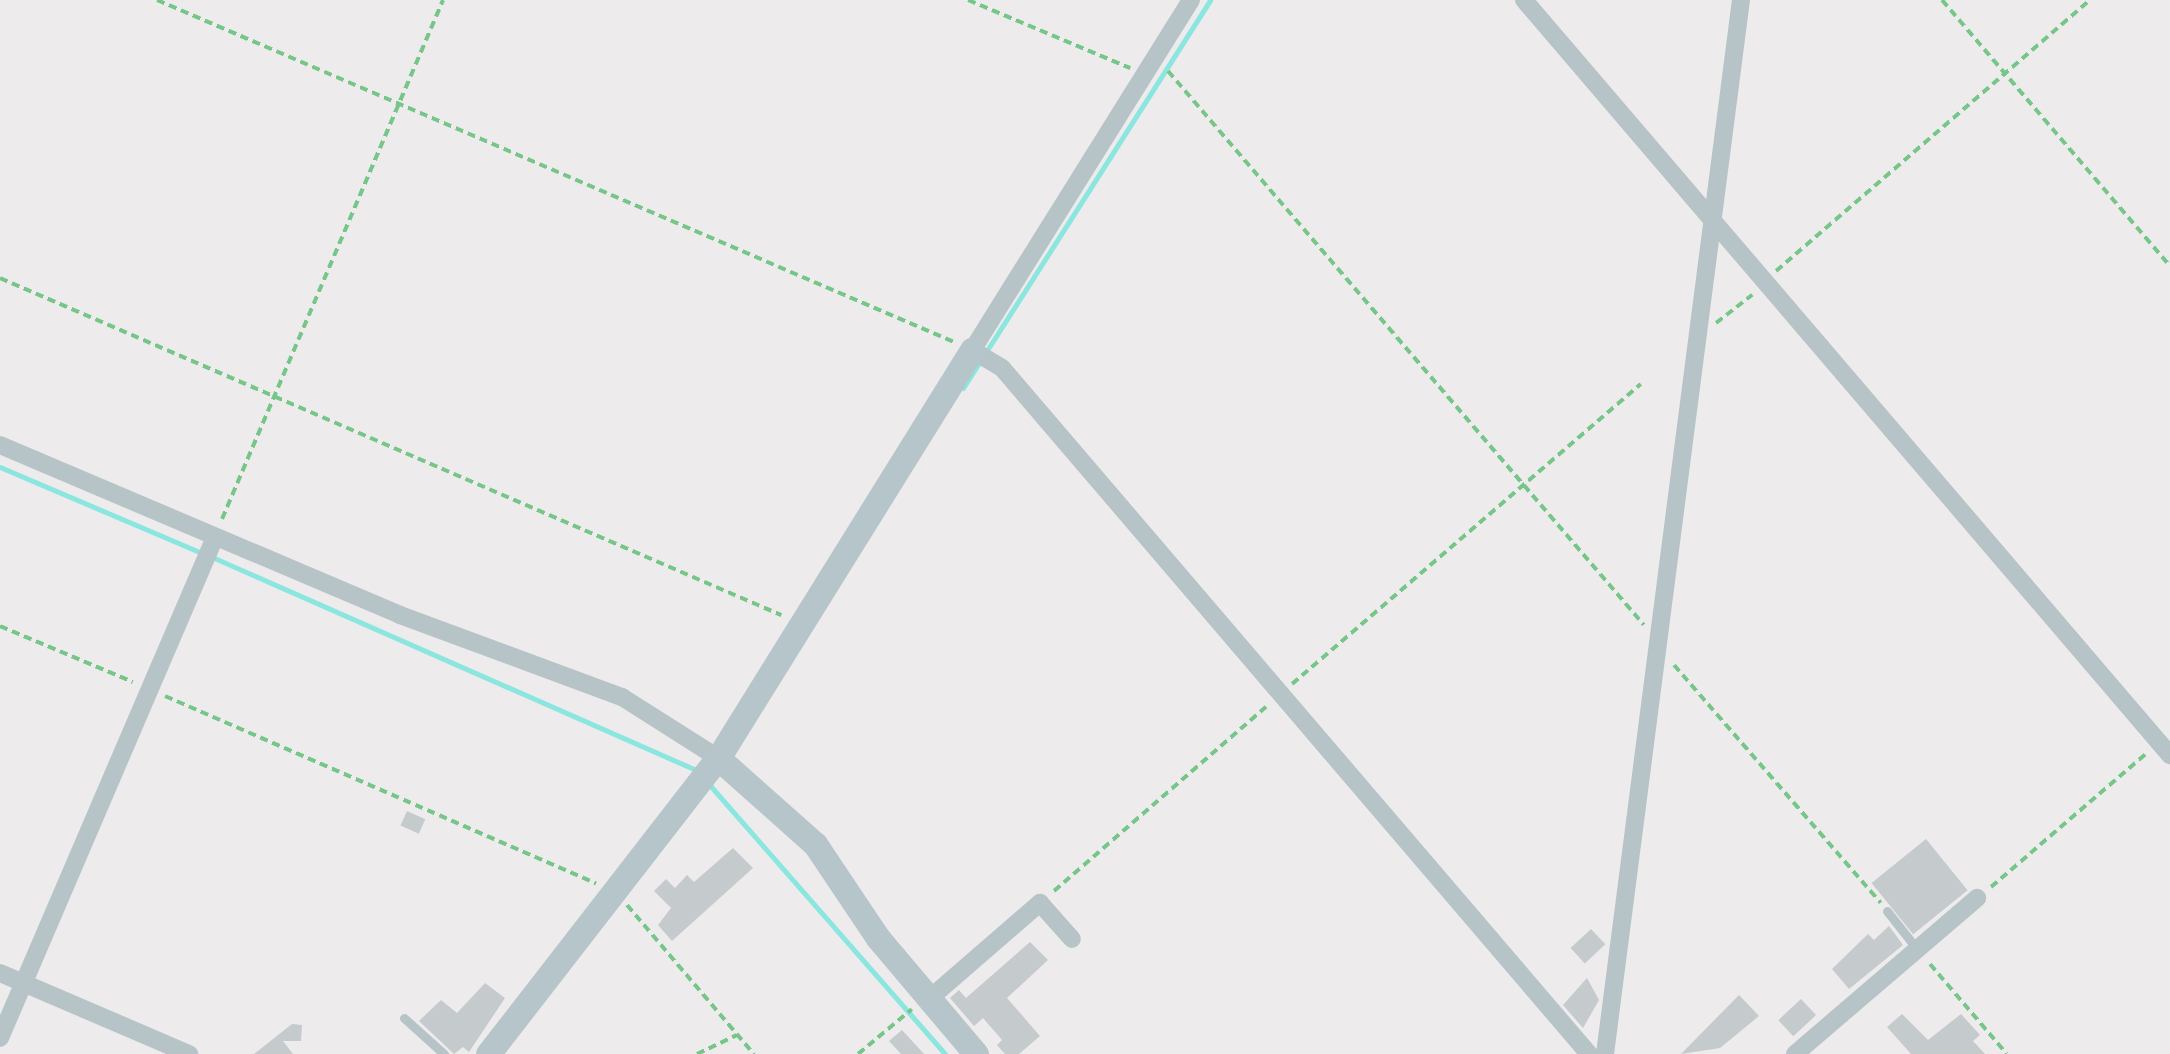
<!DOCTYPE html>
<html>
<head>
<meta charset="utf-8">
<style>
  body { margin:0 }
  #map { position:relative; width:2170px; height:1054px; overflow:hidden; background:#eeebec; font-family:Karla,sans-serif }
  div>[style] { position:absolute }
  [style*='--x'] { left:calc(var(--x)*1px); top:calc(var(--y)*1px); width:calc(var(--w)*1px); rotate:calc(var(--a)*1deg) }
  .stream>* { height:5px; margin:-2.5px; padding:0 2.5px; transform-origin:2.5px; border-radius:2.5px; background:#8ae6df }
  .building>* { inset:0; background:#c5cacd; transform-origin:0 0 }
  .path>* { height:4px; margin-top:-2px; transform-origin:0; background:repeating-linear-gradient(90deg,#75c688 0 8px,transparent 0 13px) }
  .lane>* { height:9px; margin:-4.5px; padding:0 4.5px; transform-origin:4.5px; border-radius:4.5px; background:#b7c4c7 }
  .street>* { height:18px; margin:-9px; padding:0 9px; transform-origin:9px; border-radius:9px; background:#b7c4c7 }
  .secondary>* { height:25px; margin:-12.5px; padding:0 12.5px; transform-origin:12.5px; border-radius:12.5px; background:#b5c5ca }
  span { translate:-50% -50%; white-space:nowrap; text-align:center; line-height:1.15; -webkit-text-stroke:8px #fff; paint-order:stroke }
</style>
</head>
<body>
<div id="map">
  <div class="stream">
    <i style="--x:963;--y:388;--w:460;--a:-57.5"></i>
    <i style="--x:0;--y:467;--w:220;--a:23.1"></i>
    <i style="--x:212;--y:557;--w:529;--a:23.75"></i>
    <i style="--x:707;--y:782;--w:361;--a:48.8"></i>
  </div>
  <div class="building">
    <i style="left:407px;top:811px;width:20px;height:16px;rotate:24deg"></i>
    <i style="left:1926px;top:839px;width:66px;height:70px;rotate:51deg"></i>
    <i style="clip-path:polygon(733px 848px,753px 868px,672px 941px,658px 925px,671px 908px,654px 891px,666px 879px,675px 888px,687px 875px,694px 882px)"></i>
    <i style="clip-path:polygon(1889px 926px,1903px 945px,1849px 989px,1832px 969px,1868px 934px,1874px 940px)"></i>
    <i style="left:1591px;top:929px;width:21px;height:28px;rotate:47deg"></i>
    <i style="clip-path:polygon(1030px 942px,1048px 960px,1007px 998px,1040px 1036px,1019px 1054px,1005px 1054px,997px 1045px,1002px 1040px,983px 1018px,974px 1026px,950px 998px,959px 990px,966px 998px)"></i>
    <i style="clip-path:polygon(1587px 978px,1599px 1000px,1583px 1028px,1563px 1005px)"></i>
    <i style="clip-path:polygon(485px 983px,505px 998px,469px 1052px,463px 1047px,454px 1054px,419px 1021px,441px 1000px,457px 1013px)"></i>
    <i style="clip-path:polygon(1739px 995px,1759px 1016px,1720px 1048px,1681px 1054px)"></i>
    <i style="left:1801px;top:999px;width:22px;height:31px;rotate:47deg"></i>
    <i style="clip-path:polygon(1902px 1014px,1928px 1040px,1961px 1014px,1980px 1035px,1973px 1041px,1985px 1054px,1911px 1054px,1887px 1027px)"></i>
    <i style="clip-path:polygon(292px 1024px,302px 1025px,301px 1041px,283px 1041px,293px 1054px,254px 1054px)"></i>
    <i style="clip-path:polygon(902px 1030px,924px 1054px,901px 1054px,889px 1041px)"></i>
  </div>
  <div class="path">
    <i style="--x:157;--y:0;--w:867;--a:23.22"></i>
    <i style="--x:968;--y:0;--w:176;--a:22.8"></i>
    <i style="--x:1942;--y:0;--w:350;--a:49.4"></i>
    <i style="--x:1168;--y:71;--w:730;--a:49.33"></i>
    <i style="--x:1776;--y:271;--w:415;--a:-40.8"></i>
    <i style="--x:0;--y:278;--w:851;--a:23.34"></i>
    <i style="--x:1716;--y:323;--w:46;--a:-37.9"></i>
    <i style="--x:222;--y:519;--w:564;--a:-66.93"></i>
    <i style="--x:0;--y:626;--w:144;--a:22.8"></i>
    <i style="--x:1674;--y:665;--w:315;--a:49"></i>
    <i style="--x:1292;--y:684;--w:460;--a:-40.7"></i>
    <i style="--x:165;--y:696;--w:470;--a:23.5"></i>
    <i style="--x:1991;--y:887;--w:206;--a:-40.7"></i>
    <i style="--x:1054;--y:891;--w:281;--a:-41"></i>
    <i style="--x:627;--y:905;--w:196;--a:49.6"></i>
    <i style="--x:1930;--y:964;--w:118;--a:49.5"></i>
    <i style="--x:697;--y:1054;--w:44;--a:-25.4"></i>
    <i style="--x:858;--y:1054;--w:70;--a:-39.8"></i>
  </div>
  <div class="lane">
    <i style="--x:1887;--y:911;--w:48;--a:51.7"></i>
    <i style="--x:404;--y:1018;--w:54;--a:42"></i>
  </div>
  <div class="street">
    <i style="--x:1191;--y:0;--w:413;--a:122"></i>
    <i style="--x:972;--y:350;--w:35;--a:31"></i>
    <i style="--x:1002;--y:368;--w:903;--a:49.45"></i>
    <i style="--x:1524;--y:0;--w:994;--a:49.45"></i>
    <i style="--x:0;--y:445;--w:435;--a:23"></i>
    <i style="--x:400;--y:615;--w:237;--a:20.3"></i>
    <i style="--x:622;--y:697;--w:114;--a:32.4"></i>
    <i style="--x:0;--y:973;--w:206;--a:23.2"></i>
    <i style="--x:929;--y:999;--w:147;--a:-40.9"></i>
    <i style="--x:1040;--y:903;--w:48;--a:48.4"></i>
    <i style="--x:0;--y:1038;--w:545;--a:-66.77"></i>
    <i style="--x:1605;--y:1054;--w:1063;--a:-82.65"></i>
    <i style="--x:1795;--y:1054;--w:240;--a:-40.6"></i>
  </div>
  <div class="secondary">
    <i style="--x:718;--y:758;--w:130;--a:41.6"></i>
    <i style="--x:815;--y:844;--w:113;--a:56.2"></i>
    <i style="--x:878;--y:938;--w:152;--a:49.8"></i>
    <i style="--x:488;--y:1054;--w:375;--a:-52.2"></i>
    <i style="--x:718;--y:758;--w:481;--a:-58.1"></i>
  </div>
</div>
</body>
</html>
